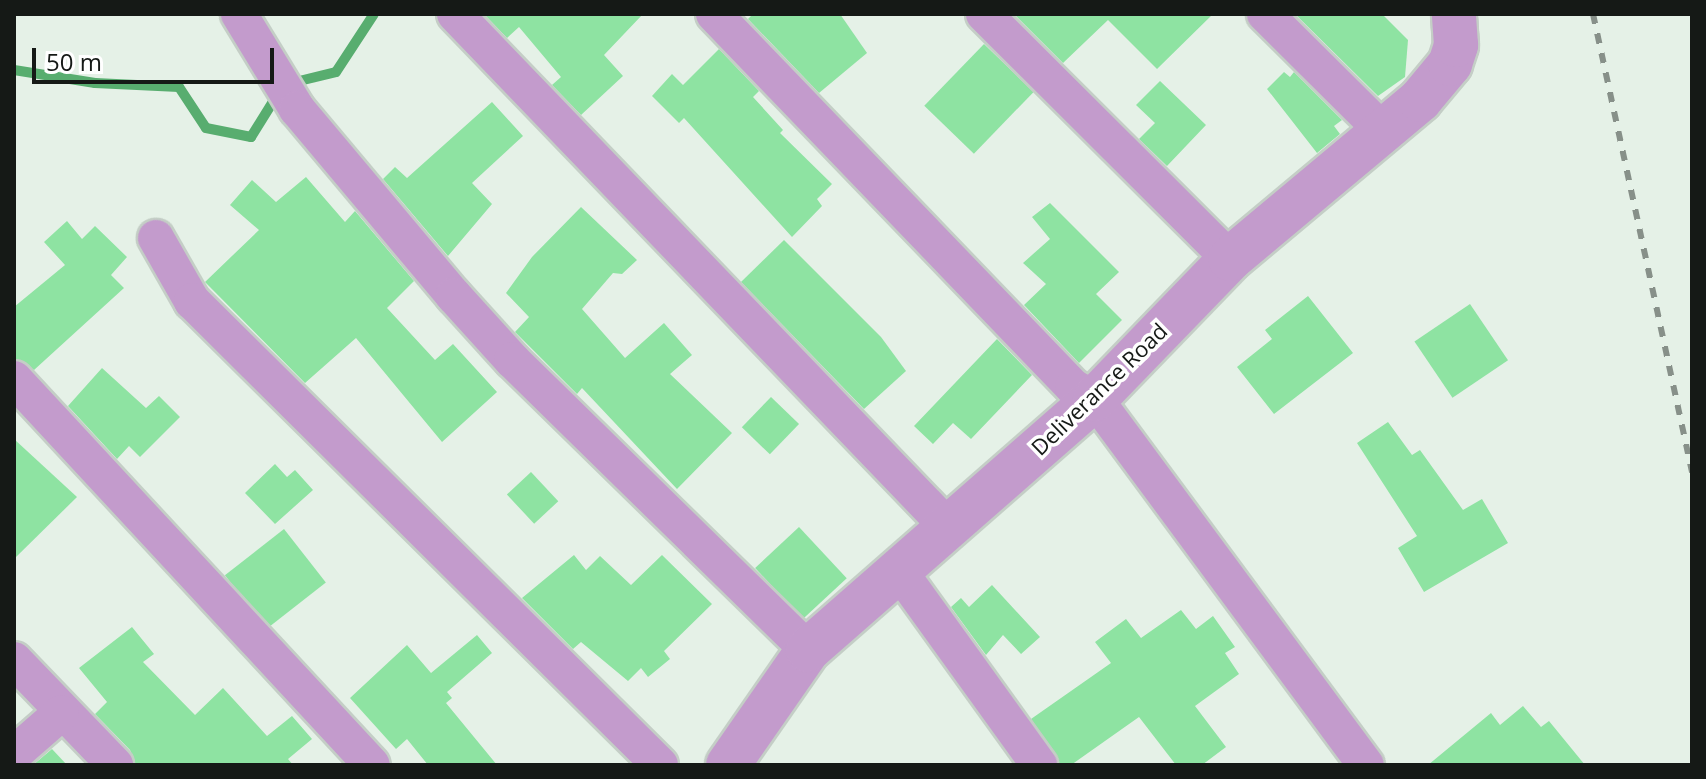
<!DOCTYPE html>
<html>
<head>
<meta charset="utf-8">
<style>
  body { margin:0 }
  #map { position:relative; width:1706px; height:779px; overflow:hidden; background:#e5f1e7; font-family:"Open Sans",sans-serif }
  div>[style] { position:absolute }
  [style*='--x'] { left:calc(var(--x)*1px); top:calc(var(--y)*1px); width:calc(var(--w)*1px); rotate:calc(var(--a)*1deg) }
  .stream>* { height:10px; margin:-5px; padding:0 5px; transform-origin:5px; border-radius:5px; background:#58ad6f }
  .building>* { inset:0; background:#8ee3a2; transform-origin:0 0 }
  .roads { filter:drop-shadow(2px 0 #c4cec6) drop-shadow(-2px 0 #c4cec6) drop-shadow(0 2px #c4cec6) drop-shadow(0 -2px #c4cec6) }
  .minor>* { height:36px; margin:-18px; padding:0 18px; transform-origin:18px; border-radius:18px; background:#c39bcc }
  .tertiary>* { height:44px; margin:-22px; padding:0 22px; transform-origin:22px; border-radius:22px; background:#c39bcc }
  .rail>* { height:6px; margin-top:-3px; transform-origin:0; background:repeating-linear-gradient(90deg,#879089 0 10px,transparent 0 20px) }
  span { translate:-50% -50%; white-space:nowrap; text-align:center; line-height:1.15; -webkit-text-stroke:7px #fff; paint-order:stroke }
  .street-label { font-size:22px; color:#151916 }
  .frame { position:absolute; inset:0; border:16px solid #151916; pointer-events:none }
  .scale { position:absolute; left:32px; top:48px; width:242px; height:36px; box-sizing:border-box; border:4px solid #151916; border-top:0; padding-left:10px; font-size:24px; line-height:28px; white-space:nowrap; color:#151916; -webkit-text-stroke:6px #fff; paint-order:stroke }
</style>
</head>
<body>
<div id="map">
  <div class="stream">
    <i style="--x:14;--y:70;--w:82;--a:9.1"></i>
    <i style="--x:95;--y:83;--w:84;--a:2.7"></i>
    <i style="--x:179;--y:87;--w:49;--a:56.6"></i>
    <i style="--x:206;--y:128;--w:46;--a:11.3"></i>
    <i style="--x:251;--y:137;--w:53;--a:-58.1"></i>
    <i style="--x:291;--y:83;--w:46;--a:-13.7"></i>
    <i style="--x:336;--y:72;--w:69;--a:-56.8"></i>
  </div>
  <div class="building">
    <i style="clip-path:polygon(484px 14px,643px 14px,604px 55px,623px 76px,581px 115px,552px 85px,561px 77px,519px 27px,507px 38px)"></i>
    <i style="clip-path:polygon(753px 14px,840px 14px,867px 53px,819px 93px,748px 19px)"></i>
    <i style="clip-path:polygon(1014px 14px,1213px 14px,1157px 69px,1108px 20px,1063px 63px)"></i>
    <i style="clip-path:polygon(1295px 14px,1382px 14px,1408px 40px,1405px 77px,1378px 96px)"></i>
    <i style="left:984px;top:44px;width:69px;height:86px;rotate:44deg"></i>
    <i style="clip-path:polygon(719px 49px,759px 91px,753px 97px,783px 130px,780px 133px,832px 184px,817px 199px,822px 206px,792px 237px,684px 118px,679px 123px,652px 96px,672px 74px,683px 85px)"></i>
    <i style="clip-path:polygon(1284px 72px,1290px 77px,1294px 72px,1342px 120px,1334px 126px,1340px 134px,1317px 153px,1267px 89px)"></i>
    <i style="clip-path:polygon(1160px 81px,1206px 125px,1167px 166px,1139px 139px,1155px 123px,1136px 105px)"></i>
    <i style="clip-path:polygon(492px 102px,523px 136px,472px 183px,492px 204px,448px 256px,383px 179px,395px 167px,407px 178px)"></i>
    <i style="clip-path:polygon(306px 177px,345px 222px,355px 211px,414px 281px,387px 308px,435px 360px,453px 344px,497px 392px,442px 442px,356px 338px,305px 383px,205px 282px,259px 230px,230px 205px,252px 180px,276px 202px)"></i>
    <i style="clip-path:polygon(1050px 203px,1119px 272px,1096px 294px,1122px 320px,1079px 363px,1024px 305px,1046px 284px,1023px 263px,1050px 239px,1032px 217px)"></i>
    <i style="clip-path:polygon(581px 207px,637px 260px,622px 274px,613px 273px,582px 309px,625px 358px,664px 323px,692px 355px,670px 374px,732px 433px,677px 489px,582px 388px,577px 394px,515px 332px,529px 317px,506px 293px,532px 257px)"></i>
    <i style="clip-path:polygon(67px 221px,82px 239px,95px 226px,127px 257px,111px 275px,124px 288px,34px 370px,14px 359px,14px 307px,65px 265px,44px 242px)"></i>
    <i style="clip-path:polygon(784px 240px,881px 337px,906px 371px,864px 409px,741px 282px)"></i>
    <i style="clip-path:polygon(1308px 296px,1353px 353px,1274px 414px,1237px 367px,1272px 339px,1265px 330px)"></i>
    <i style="left:1470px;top:304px;width:68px;height:67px;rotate:56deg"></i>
    <i style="clip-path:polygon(997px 339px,1032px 375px,971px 439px,953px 423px,933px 444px,914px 426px)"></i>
    <i style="clip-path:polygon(102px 368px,146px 408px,159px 396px,180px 417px,140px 457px,129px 446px,117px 459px,68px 406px)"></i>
    <i style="left:771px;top:397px;width:39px;height:42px;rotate:44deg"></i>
    <i style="clip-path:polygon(1388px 422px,1412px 455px,1420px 450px,1463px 510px,1482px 499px,1508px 543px,1424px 592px,1398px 548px,1417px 536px,1357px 443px)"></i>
    <i style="clip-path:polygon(14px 439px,77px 497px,14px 559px)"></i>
    <i style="clip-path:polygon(275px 464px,287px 477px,295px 470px,313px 490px,275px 524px,245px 493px)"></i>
    <i style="left:531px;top:472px;width:40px;height:33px;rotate:47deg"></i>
    <i style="left:799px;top:527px;width:70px;height:60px;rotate:47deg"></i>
    <i style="left:284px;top:529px;width:68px;height:75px;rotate:52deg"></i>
    <i style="clip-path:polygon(574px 555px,586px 570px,600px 556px,631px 585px,662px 555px,712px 604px,664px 651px,670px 659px,648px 677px,641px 668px,628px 681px,581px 642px,573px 649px,522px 598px)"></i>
    <i style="clip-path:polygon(992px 585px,1040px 637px,1021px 654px,1003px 635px,986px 655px,951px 607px,961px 598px,969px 607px)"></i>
    <i style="clip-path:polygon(1181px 610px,1196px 629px,1213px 616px,1235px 647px,1225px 653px,1239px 674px,1195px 706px,1226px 747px,1202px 765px,1176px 765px,1139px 717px,1071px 765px,1060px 765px,1031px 719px,1111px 663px,1095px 642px,1126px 619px,1141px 638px)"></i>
    <i style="clip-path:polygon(132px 627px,154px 654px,143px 662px,195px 715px,223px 688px,267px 736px,292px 716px,312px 739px,288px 759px,293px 765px,136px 765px,130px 750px,95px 714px,107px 702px,79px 668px)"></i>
    <i style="clip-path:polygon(477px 635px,492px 653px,447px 692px,452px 698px,446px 703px,497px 765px,428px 765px,407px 739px,396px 749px,350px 698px,407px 645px,431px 673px)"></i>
    <i style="clip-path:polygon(1523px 706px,1541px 727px,1549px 721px,1585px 765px,1428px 765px,1491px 713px,1500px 725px)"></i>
    <i style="clip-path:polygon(52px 749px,67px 765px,33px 765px)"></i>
  </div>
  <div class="roads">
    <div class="minor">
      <i style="--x:239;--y:14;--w:111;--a:58.6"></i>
      <i style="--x:297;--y:109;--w:244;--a:50"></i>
      <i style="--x:454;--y:296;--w:86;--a:47.8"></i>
      <i style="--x:512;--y:360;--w:414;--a:44.4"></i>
      <i style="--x:455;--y:14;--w:711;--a:46.14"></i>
      <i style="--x:714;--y:14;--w:518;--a:46.1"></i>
      <i style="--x:1073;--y:387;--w:25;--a:29"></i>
      <i style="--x:1095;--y:399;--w:455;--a:53.5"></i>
      <i style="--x:984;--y:14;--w:347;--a:44.9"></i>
      <i style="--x:1265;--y:14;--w:168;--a:44.8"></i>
      <i style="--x:156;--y:238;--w:73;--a:60.3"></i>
      <i style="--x:192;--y:301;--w:659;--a:44.75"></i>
      <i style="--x:14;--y:379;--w:526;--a:47.16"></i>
      <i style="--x:897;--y:568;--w:243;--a:54.2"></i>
      <i style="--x:14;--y:660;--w:146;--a:46.1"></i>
      <i style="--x:14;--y:754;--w:62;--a:-41.1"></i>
    </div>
    <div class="tertiary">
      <i style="--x:728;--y:765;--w:140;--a:-55.2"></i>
      <i style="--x:808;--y:650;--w:381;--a:-41.2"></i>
      <i style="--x:1095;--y:399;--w:194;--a:-46"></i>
      <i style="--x:1230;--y:259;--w:248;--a:-39.9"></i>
      <i style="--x:1420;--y:100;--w:47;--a:-50.2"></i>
      <i style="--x:1450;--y:64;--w:20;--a:-72"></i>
      <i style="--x:1456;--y:45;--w:31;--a:-94"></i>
    </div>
  </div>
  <div class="rail">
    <i style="--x:1593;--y:14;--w:469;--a:77.8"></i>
  </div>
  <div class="street-label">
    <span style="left:1099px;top:389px;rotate:-44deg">Deliverance Road</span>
  </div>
  <div class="frame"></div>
  <div class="scale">50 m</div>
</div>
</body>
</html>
